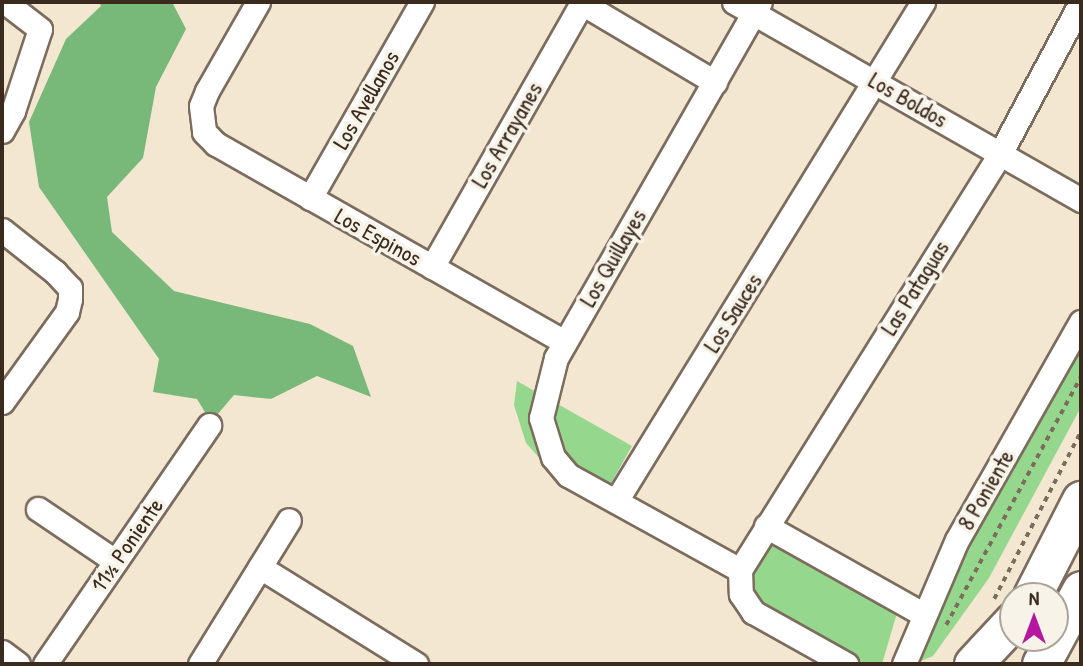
<!DOCTYPE html>
<html>
<head>
<meta charset="utf-8">
<style>
  body { margin:0 }
  #map { position:relative; width:1083px; height:666px; overflow:hidden; background:#f4e7d2; font-family:"Patrick Hand",sans-serif }
  div>[style] { position:absolute }
  [style*='--x'] { left:calc(var(--x)*1px); top:calc(var(--y)*1px); width:calc(var(--w)*1px); rotate:calc(var(--a)*1deg) }
  .green>* { inset:0; background:#96d78e }
  .forest>* { inset:0; background:#78b879 }
  .path>* { height:3.5px; margin-top:-1.75px; transform-origin:0; background:repeating-linear-gradient(90deg,#7c6c5d 0 5px,transparent 0 10px) }
  .roads { filter:drop-shadow(2px 0 #7c6c5d) drop-shadow(-2px 0 #7c6c5d) drop-shadow(0 2px #7c6c5d) drop-shadow(0 -2px #7c6c5d) }
  .street>* { height:23px; margin:-11.5px; padding:0 11.5px; transform-origin:11.5px; border-radius:11.5px; background:#fff }
  .primary>* { height:37px; margin:-18.5px; padding:0 18.5px; transform-origin:18.5px; border-radius:18.5px; background:#fff }
  span { translate:-50% -50%; white-space:nowrap; text-align:center; line-height:1.15; -webkit-text-stroke:7px #f7f3e8; paint-order:stroke }
  .street-label { font-size:23px; color:#3b2a1e }
  .frame { position:absolute; inset:0; border:4px solid #3b2a1e; pointer-events:none }
  .north { position:absolute; left:999px; top:582px; width:70px; height:70px; box-sizing:border-box; background:#f7f3e8; border:2px solid #aca397; border-radius:50%; rotate:0deg; font-size:19px; font-weight:700; line-height:28px; text-align:center; color:#3b2a1e }
  .north::after { content:''; display:block; margin:auto; width:24px; height:32px; background:#b5179e; clip-path:polygon(50% 0,100% 100%,50% 72%,0 100%) }
</style>
</head>
<body>
<div id="map">
  <div class="green">
    <i style="clip-path:polygon(1081px 336px,1081px 407px,989px 578px,933px 656px,914px 664px,931px 610px)"></i>
    <i style="clip-path:polygon(517px 381px,632px 446px,602px 499px,542px 461px,526px 443px,514px 405px)"></i>
    <i style="clip-path:polygon(770px 535px,897px 613px,882px 664px,865px 664px,753px 601px,749px 565px)"></i>
  </div>
  <div class="forest">
    <i style="clip-path:polygon(99px 2px,172px 2px,186px 29px,156px 87px,143px 158px,107px 197px,112px 232px,174px 291px,310px 324px,353px 346px,371px 397px,317px 376px,271px 399px,234px 395px,211px 422px,197px 399px,153px 392px,159px 359px,39px 187px,29px 122px,66px 39px,101px 6px)"></i>
  </div>
  <div class="path">
    <i style="--x:994;--y:599;--w:189;--a:-62.6"></i>
    <i style="--x:946;--y:625;--w:283;--a:-61.5"></i>
  </div>
  <div class="roads">
    <div class="street">
      <i style="--x:258;--y:2;--w:103;--a:119.8"></i>
      <i style="--x:207;--y:91;--w:16;--a:112"></i>
      <i style="--x:201;--y:106;--w:26;--a:83"></i>
      <i style="--x:204;--y:132;--w:17;--a:45"></i>
      <i style="--x:216;--y:144;--w:401;--a:29.6"></i>
      <i style="--x:580;--y:2;--w:157;--a:30.7"></i>
      <i style="--x:734;--y:2;--w:400;--a:29.7"></i>
      <i style="--x:2;--y:131;--w:23;--a:-61"></i>
      <i style="--x:13;--y:111;--w:86;--a:-71.8"></i>
      <i style="--x:40;--y:29;--w:44;--a:-142.4"></i>
      <i style="--x:310;--y:198;--w:226;--a:-60.3"></i>
      <i style="--x:2;--y:230;--w:68;--a:38.4"></i>
      <i style="--x:55;--y:272;--w:22;--a:47"></i>
      <i style="--x:70;--y:288;--w:11;--a:90"></i>
      <i style="--x:70;--y:299;--w:13;--a:103"></i>
      <i style="--x:67;--y:312;--w:111;--a:125.8"></i>
      <i style="--x:432;--y:267;--w:304;--a:-60.4"></i>
      <i style="--x:616;--y:501;--w:586;--a:-58.4"></i>
      <i style="--x:38;--y:509;--w:93;--a:34"></i>
      <i style="--x:766;--y:526;--w:180;--a:29.3"></i>
      <i style="--x:260;--y:567;--w:184;--a:31.9"></i>
      <i style="--x:740;--y:570;--w:196;--a:-151.1"></i>
      <i style="--x:568;--y:475;--w:23;--a:-130"></i>
      <i style="--x:553;--y:457;--w:41;--a:-107.1"></i>
      <i style="--x:541;--y:418;--w:62;--a:-76"></i>
      <i style="--x:556;--y:358;--w:410;--a:-60.2"></i>
      <i style="--x:740;--y:570;--w:491;--a:-58"></i>
      <i style="--x:1000;--y:154;--w:172;--a:-61.9"></i>
      <i style="--x:740;--y:570;--w:24;--a:88"></i>
      <i style="--x:741;--y:594;--w:22;--a:56"></i>
      <i style="--x:753;--y:612;--w:107;--a:29.2"></i>
      <i style="--x:2;--y:652;--w:20;--a:37"></i>
      <i style="--x:45;--y:664;--w:290;--a:-55.5"></i>
      <i style="--x:200;--y:664;--w:169;--a:-58.3"></i>
      <i style="--x:904;--y:664;--w:135;--a:-66.9"></i>
      <i style="--x:957;--y:540;--w:251;--a:-60.4"></i>
    </div>
    <div class="primary">
      <i style="--x:1032;--y:596;--w:108;--a:-63"></i>
      <i style="--x:973;--y:664;--w:59;--a:-47.1"></i>
      <i style="--x:1041;--y:664;--w:84;--a:-61.6"></i>
    </div>
  </div>
  <div class="street-label">
    <span style="left:366px;top:100px;rotate:-60deg">Los Avellanos</span>
    <span style="left:908px;top:100px;rotate:30deg">Los Boldos</span>
    <span style="left:507px;top:135px;rotate:-60deg">Los Arrayanes</span>
    <span style="left:378px;top:237px;rotate:29deg">Los Espinos</span>
    <span style="left:613px;top:258px;rotate:-60deg">Los Quillayes</span>
    <span style="left:915px;top:288px;rotate:-58deg">Las Pataguas</span>
    <span style="left:733px;top:313px;rotate:-58deg">Los Sauces</span>
    <span style="left:986px;top:490px;rotate:-60deg">8 Poniente</span>
    <span style="left:127px;top:545px;rotate:-55deg">11½ Poniente</span>
  </div>
  <div class="frame"></div>
  <div class="north">N</div>
</div>
</body>
</html>
